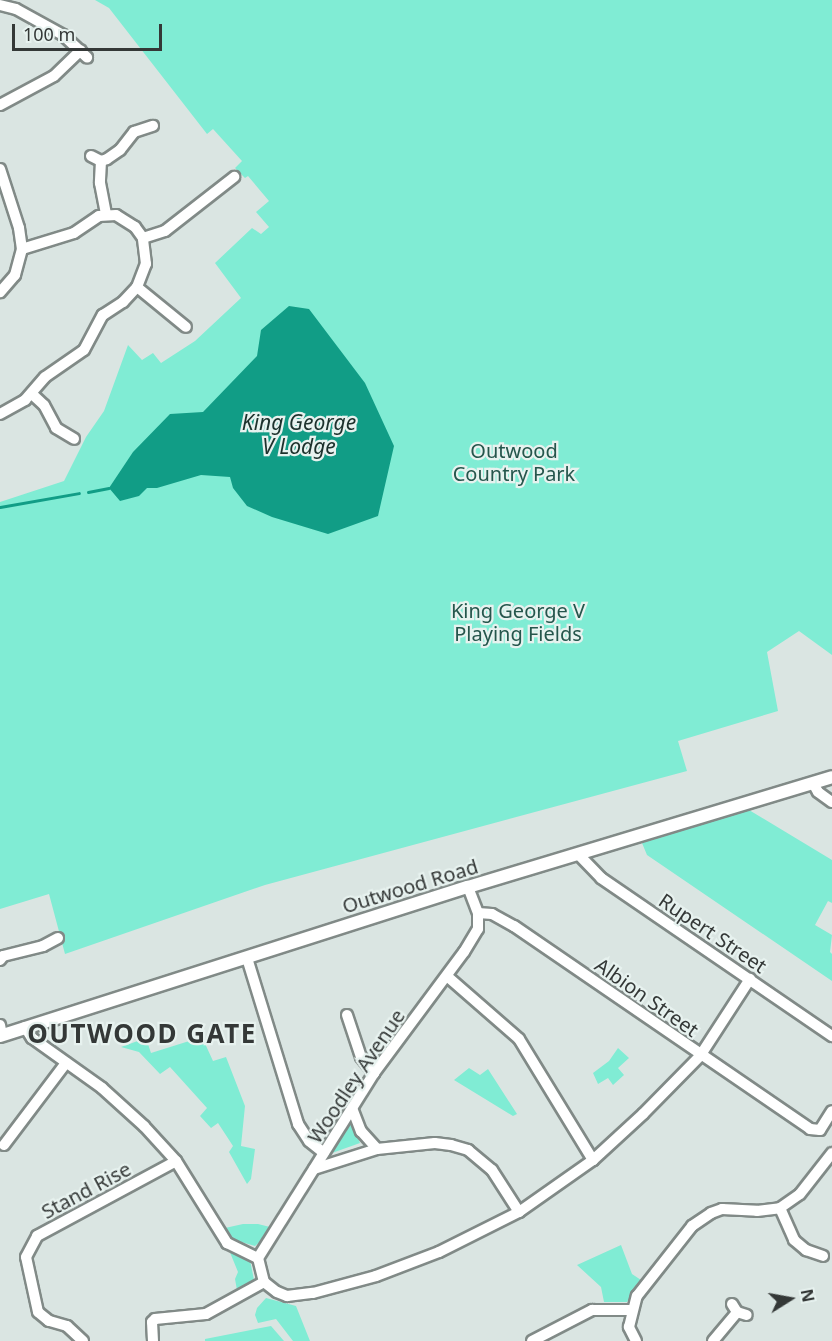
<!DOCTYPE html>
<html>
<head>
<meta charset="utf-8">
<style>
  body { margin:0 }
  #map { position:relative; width:832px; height:1341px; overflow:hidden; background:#dae5e2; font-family:"Noto Sans",sans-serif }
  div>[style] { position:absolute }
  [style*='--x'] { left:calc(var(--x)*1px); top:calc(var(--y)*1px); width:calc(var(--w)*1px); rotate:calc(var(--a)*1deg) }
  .green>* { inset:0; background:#80ecd4 }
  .water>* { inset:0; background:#119d86 }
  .stream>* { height:3px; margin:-1.5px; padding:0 1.5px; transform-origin:1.5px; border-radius:1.5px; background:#119d86 }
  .roads { filter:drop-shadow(2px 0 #818a87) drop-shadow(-2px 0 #818a87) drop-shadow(0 2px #818a87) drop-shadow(0 -2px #818a87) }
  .minor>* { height:10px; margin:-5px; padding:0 5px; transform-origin:5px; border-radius:5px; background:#fff }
  .tertiary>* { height:12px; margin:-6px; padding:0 6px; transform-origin:6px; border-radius:6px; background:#fff }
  span { translate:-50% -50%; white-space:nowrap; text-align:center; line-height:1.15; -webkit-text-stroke:4.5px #e7f2ef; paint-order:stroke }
  .park-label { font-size:20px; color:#25564c }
  .street-label { font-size:20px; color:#343837 }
  .water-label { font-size:21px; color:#1c312c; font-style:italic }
  .district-label { font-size:26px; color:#343837; font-weight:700; letter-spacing:1.5px }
  .north { position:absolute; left:760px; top:1269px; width:60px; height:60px; -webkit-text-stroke:4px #e7f2ef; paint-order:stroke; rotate:79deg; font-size:16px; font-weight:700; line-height:24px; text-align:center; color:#343837 }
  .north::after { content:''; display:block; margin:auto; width:21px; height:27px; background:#343837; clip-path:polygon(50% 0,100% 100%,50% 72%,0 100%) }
  .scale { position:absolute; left:12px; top:24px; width:150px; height:27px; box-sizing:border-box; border:3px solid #343837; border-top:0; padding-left:8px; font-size:18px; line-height:21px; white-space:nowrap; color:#343837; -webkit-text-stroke:4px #e7f2ef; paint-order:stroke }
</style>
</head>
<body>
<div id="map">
  <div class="green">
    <i style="clip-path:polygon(95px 0,832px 0,832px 655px,799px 631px,767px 652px,778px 711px,678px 741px,687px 771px,265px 885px,65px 954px,49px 894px,0 909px,0 502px,64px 481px,86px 437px,104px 411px,128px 345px,142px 360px,153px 353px,161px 363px,195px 341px,241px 298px,215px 263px,252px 228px,261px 234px,269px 227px,256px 212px,269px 201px,248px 176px,245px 178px,235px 168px,242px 161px,213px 129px,207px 134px,109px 8px)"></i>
    <i style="clip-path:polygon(749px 810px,832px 860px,832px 903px,828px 901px,815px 925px,832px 935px,830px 952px,832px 954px,832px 981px,647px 855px,642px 843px)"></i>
    <i style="clip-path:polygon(202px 1037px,213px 1061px,226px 1057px,245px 1106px,241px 1146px,255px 1149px,251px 1179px,247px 1184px,229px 1152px,233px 1146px,218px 1123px,211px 1128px,200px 1116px,207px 1108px,170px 1067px,160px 1074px,139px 1052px,121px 1047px,146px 1038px,151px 1053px)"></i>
    <i style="clip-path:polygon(618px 1048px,629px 1058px,618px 1068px,624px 1075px,613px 1085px,608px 1078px,598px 1084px,593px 1073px,609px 1061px)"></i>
    <i style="clip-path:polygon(469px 1068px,480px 1075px,488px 1069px,517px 1114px,513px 1116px,454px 1080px)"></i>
    <i style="clip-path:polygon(347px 1124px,352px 1125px,360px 1143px,332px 1153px)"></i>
    <i style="clip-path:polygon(243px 1224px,258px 1224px,270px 1227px,264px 1238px,255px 1246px,231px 1239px,225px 1228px)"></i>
    <i style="clip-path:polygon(621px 1245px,632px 1274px,641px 1280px,627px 1302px,604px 1302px,601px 1287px,577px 1265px)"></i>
    <i style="clip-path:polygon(229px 1250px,250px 1260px,254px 1280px,237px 1290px,235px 1279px,238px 1272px)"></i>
    <i style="clip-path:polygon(266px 1298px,296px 1306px,310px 1341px,293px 1341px,276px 1319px,258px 1323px,255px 1315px,257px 1308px)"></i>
    <i style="clip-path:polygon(271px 1326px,284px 1341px,205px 1341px,205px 1339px)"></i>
  </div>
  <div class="water">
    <i style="clip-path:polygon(289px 306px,309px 309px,365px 383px,394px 446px,378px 516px,328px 534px,272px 517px,247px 506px,233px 488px,230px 477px,201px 475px,157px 488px,147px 488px,139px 496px,120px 501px,109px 488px,133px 452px,170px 414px,203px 412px,257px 356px,261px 330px)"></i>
  </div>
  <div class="stream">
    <i style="--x:88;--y:492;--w:21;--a:-11"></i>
    <i style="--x:0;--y:507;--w:80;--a:-10"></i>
  </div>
  <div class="roads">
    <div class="minor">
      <i style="--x:0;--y:5;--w:16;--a:14"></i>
      <i style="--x:16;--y:9;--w:54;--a:29"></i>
      <i style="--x:63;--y:35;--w:33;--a:43"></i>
      <i style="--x:0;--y:105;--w:61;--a:-28.2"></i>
      <i style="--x:54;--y:76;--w:37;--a:-44"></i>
      <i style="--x:91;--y:156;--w:11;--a:27"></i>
      <i style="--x:101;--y:161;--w:6;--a:-18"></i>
      <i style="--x:107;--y:159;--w:16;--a:-35"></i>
      <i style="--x:120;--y:150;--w:23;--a:-52"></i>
      <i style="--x:134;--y:132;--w:20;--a:-18"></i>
      <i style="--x:101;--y:161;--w:22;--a:93"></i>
      <i style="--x:100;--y:183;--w:32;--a:79"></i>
      <i style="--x:0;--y:169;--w:62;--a:72.1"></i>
      <i style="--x:19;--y:228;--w:21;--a:82"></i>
      <i style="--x:22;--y:249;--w:27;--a:105"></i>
      <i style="--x:15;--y:275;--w:23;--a:131"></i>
      <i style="--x:143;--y:238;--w:23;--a:-18"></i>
      <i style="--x:165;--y:231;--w:88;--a:-38"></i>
      <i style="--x:137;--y:287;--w:63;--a:39.2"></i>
      <i style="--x:32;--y:394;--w:16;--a:43"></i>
      <i style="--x:44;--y:405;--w:26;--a:62"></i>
      <i style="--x:56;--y:428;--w:21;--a:31"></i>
      <i style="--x:0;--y:414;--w:29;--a:-29"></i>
      <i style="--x:25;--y:400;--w:30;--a:-49"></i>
      <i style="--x:45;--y:377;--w:47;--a:-34.7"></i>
      <i style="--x:84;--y:350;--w:40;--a:-62"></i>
      <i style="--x:103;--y:315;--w:24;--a:-33"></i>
      <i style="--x:123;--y:302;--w:21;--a:-47"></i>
      <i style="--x:137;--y:287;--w:25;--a:-69"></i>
      <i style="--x:146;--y:264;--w:26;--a:-97"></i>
      <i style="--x:143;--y:238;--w:14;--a:-126"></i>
      <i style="--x:135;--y:227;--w:22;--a:-148"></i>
      <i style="--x:116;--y:215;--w:17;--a:177"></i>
      <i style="--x:99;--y:216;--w:30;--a:146"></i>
      <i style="--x:74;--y:233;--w:54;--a:162.9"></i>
      <i style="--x:813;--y:783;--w:10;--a:61"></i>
      <i style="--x:818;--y:792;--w:17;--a:36"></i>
      <i style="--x:579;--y:855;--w:32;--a:46"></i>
      <i style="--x:601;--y:878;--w:280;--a:34.4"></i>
      <i style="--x:468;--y:887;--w:28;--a:69"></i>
      <i style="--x:478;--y:913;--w:14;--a:4"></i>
      <i style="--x:492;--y:914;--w:25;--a:29"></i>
      <i style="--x:514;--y:926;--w:359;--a:34.4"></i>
      <i style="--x:810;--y:1129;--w:10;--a:6"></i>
      <i style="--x:820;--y:1130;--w:22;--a:-58"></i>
      <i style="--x:247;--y:958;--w:174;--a:72.9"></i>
      <i style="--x:298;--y:1124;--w:20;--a:57"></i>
      <i style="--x:309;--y:1141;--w:19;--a:39"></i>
      <i style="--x:0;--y:960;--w:5;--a:-53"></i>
      <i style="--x:3;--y:956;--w:41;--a:-14"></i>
      <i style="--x:43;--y:946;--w:17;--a:-28"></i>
      <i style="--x:448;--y:977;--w:94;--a:41.1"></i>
      <i style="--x:519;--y:1039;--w:142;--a:58.6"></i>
      <i style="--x:347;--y:1015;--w:44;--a:71.6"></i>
      <i style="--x:361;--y:1057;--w:21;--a:51"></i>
      <i style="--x:0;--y:1025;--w:10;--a:79"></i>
      <i style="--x:25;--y:1027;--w:13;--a:58"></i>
      <i style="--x:32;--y:1038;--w:86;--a:35.5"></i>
      <i style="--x:102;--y:1088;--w:57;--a:42.1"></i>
      <i style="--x:144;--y:1126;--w:47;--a:47.6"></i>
      <i style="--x:176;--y:1161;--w:97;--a:58.1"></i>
      <i style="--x:227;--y:1243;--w:34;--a:26"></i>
      <i style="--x:352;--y:1108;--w:25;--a:69"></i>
      <i style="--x:361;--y:1131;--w:24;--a:48"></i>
      <i style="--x:4;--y:1145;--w:103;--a:-52.9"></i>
      <i style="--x:314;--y:1169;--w:66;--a:-17.6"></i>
      <i style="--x:377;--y:1149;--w:58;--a:-5.9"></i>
      <i style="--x:435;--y:1143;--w:16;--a:7"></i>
      <i style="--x:451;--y:1145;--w:18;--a:16"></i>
      <i style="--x:468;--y:1150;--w:31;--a:40"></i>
      <i style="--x:492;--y:1170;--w:50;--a:57.3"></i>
      <i style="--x:780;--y:1208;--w:35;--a:66"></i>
      <i style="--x:794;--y:1240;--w:16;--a:40"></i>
      <i style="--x:806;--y:1250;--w:18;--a:19"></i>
      <i style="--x:258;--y:1258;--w:25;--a:76"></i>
      <i style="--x:264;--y:1282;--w:16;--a:38"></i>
      <i style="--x:277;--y:1292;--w:11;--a:22"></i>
      <i style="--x:287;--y:1296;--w:26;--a:-7"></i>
      <i style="--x:313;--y:1293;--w:65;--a:-15.1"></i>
      <i style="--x:376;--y:1276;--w:67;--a:-20.9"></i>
      <i style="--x:439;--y:1252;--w:89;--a:-26.6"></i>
      <i style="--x:519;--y:1212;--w:90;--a:-35.1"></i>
      <i style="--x:593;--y:1160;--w:68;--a:-42.6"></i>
      <i style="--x:643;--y:1114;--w:81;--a:-45.5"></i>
      <i style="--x:700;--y:1056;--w:92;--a:-57"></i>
      <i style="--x:258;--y:1258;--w:218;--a:-57.9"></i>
      <i style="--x:374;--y:1073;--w:151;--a:-53.4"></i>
      <i style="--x:464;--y:952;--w:27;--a:-59"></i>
      <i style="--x:478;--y:929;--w:16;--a:-90"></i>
      <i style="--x:732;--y:1304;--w:9;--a:58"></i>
      <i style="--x:737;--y:1312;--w:10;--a:17"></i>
      <i style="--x:83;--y:1341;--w:22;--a:-137"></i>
      <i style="--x:67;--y:1326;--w:19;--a:-164"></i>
      <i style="--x:49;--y:1321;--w:14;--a:-141"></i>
      <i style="--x:38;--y:1312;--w:56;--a:-102.3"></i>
      <i style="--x:26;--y:1257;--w:24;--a:-62"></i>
      <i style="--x:37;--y:1236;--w:158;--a:-28.3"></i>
      <i style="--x:153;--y:1341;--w:19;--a:-93"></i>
      <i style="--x:152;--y:1322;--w:4;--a:-45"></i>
      <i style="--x:155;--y:1319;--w:51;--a:-5.6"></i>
      <i style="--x:206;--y:1314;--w:66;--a:-28.9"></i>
      <i style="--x:532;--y:1341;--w:68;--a:-27.3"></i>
      <i style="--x:592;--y:1310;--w:39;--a:0"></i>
      <i style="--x:636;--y:1341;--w:16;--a:-117"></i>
      <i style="--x:629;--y:1327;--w:32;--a:-76"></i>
      <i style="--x:637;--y:1296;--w:89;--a:-51.8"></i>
      <i style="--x:692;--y:1226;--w:23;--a:-34"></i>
      <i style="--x:711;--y:1213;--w:12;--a:-20"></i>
      <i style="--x:722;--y:1209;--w:35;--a:3"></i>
      <i style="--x:757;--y:1211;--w:23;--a:-7"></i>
      <i style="--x:780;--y:1208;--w:24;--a:-35"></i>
      <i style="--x:800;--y:1194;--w:52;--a:-52"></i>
      <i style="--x:713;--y:1341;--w:38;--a:-50"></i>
    </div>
    <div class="tertiary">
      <i style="--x:0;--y:1036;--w:491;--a:-17.7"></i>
      <i style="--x:468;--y:887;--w:380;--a:-16.8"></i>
    </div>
  </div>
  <div class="park-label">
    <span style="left:514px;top:462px">Outwood<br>Country Park</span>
    <span style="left:518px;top:622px">King George V<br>Playing Fields</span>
  </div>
  <div class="street-label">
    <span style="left:410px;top:886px;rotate:-17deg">Outwood Road</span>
    <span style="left:713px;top:933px;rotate:34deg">Rupert Street</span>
    <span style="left:647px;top:997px;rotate:35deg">Albion Street</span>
    <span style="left:356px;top:1076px;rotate:-56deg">Woodley Avenue</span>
    <span style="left:86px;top:1190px;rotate:-28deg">Stand Rise</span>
  </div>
  <div class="water-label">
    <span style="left:299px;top:434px">King George<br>V Lodge</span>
  </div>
  <div class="district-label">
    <span style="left:142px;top:1034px">OUTWOOD GATE</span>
  </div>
  <div class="north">N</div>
  <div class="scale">100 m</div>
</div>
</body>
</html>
